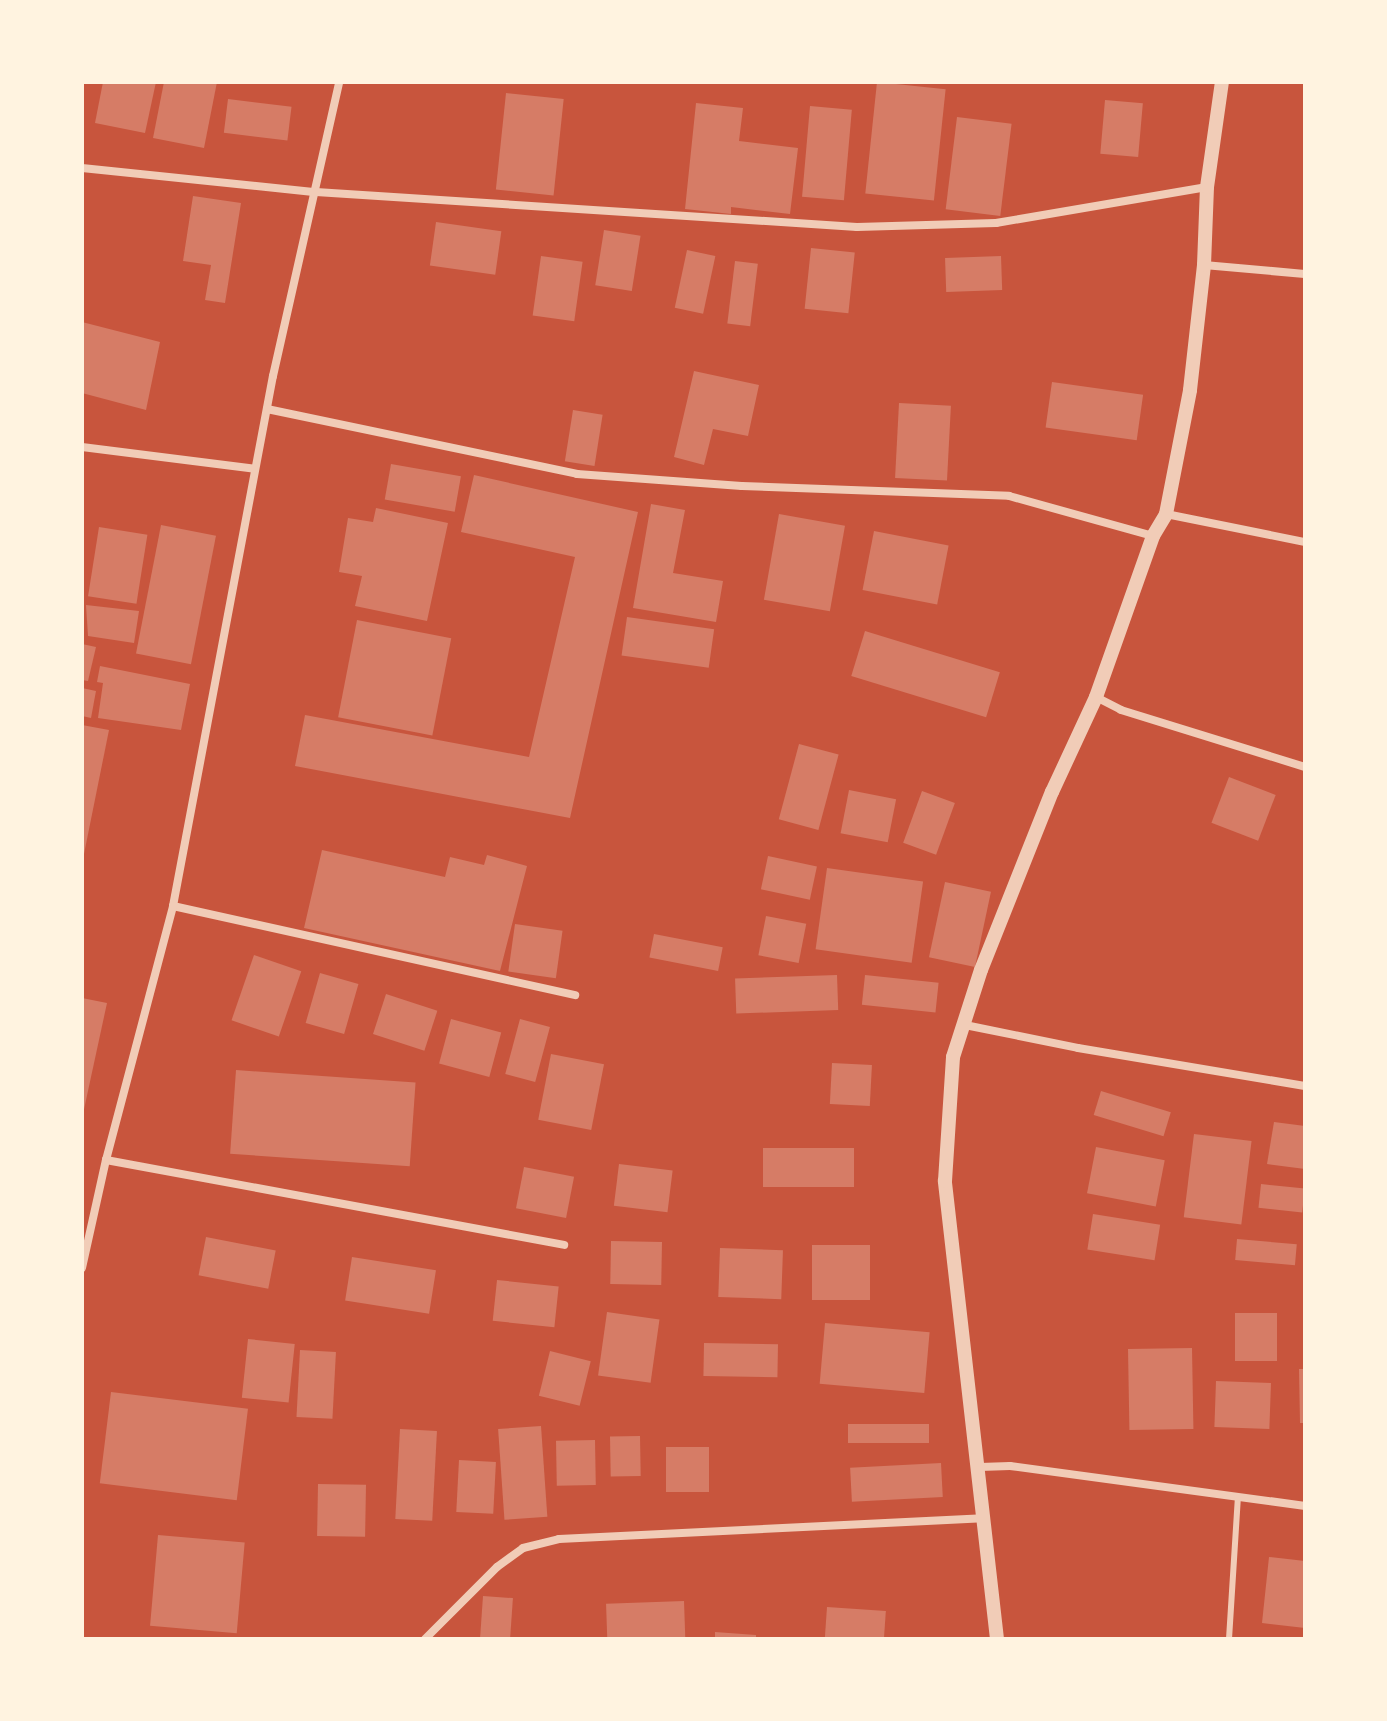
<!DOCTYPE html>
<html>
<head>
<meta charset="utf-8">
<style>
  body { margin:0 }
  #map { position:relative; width:1387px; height:1721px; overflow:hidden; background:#c8553d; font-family:Merriweather,serif }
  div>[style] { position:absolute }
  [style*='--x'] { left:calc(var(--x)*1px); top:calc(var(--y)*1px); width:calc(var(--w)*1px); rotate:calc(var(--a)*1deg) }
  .building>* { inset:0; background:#d67c66; transform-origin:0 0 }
  .service>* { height:6px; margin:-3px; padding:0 3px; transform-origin:3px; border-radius:3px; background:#f1ccb7 }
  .minor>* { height:8px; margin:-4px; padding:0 4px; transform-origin:4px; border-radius:4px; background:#f1ccb7 }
  .tertiary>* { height:14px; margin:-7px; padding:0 7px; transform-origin:7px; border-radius:7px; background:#f1ccb7 }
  span { translate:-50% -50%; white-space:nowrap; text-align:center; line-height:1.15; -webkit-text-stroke:7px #fff3e0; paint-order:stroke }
  .frame { position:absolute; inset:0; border:84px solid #fff3e0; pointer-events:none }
</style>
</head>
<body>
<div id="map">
  <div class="building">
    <i style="clip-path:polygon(103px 82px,156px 82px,145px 133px,95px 123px)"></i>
    <i style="clip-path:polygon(164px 82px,217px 82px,204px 148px,153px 138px)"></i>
    <i style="left:877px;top:82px;width:69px;height:112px;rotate:6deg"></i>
    <i style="left:506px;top:93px;width:58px;height:97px;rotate:6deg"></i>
    <i style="left:228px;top:99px;width:64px;height:34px;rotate:7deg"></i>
    <i style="left:1105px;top:100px;width:38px;height:54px;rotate:5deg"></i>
    <i style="clip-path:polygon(696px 103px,743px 108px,739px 141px,798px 148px,790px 214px,731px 207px,731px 214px,685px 209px)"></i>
    <i style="left:810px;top:106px;width:42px;height:91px;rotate:5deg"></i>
    <i style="left:957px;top:117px;width:55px;height:93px;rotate:7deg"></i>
    <i style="clip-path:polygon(193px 196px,241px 203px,225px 303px,205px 300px,211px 265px,183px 261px)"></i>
    <i style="left:436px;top:222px;width:66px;height:44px;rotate:8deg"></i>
    <i style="left:604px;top:230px;width:37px;height:56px;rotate:9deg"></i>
    <i style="left:811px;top:248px;width:44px;height:61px;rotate:6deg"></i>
    <i style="left:687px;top:250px;width:29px;height:59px;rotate:12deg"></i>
    <i style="left:541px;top:256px;width:42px;height:60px;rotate:8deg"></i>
    <i style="left:1001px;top:256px;width:34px;height:56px;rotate:88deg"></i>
    <i style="left:735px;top:261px;width:23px;height:63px;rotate:7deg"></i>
    <i style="clip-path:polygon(82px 322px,160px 342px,146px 410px,82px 393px)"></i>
    <i style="clip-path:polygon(694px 371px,759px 385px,748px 436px,713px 429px,704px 465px,674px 457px)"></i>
    <i style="left:1052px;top:382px;width:92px;height:46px;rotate:8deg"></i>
    <i style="left:899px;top:403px;width:52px;height:75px;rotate:3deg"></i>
    <i style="left:573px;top:410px;width:30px;height:52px;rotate:9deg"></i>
    <i style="left:391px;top:464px;width:71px;height:36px;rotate:10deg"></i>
    <i style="clip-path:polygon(474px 475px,638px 512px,570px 818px,295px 766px,305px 715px,529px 757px,575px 557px,461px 532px)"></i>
    <i style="clip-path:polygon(651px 504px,685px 510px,673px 573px,723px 581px,716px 622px,633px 608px)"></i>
    <i style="clip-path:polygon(376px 508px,448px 523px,427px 621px,355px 606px,362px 576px,339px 572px,348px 518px,373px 522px)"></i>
    <i style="left:779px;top:514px;width:67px;height:87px;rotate:10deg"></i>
    <i style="left:161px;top:525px;width:56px;height:131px;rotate:11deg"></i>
    <i style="left:99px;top:527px;width:49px;height:70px;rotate:9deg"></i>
    <i style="left:874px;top:531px;width:76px;height:60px;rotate:11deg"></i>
    <i style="clip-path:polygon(86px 605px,139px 611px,134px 643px,88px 636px)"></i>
    <i style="left:627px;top:617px;width:88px;height:39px;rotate:8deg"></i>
    <i style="left:357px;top:620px;width:96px;height:99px;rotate:11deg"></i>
    <i style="left:865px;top:631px;width:141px;height:47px;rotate:17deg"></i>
    <i style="clip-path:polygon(82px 644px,96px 647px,88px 681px,82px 680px)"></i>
    <i style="clip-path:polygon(100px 666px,190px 684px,181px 730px,98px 718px,103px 683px,97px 682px)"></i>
    <i style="clip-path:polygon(82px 688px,96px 691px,91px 718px,82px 716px)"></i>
    <i style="clip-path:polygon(82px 725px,109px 730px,83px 859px,82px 858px)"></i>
    <i style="left:799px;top:744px;width:41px;height:78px;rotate:15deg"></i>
    <i style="left:1229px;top:777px;width:50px;height:49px;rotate:21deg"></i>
    <i style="left:849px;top:790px;width:48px;height:44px;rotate:11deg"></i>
    <i style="left:922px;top:791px;width:35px;height:55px;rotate:20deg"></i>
    <i style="clip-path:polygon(322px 850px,445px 877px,450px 857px,484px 865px,487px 855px,527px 866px,500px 971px,304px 928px)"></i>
    <i style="left:768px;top:856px;width:50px;height:34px;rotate:12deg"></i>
    <i style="left:827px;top:868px;width:97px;height:82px;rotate:8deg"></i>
    <i style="left:945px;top:882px;width:47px;height:77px;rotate:12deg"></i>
    <i style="left:766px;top:916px;width:41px;height:40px;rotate:11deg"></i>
    <i style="left:515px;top:924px;width:48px;height:48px;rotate:8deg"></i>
    <i style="left:654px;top:934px;width:70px;height:24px;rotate:11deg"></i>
    <i style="left:254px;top:955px;width:50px;height:69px;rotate:19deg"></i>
    <i style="left:320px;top:973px;width:40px;height:52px;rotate:16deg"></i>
    <i style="left:837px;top:975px;width:35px;height:102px;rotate:88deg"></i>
    <i style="left:865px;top:975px;width:74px;height:30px;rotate:6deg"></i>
    <i style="left:386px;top:994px;width:54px;height:42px;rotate:18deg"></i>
    <i style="clip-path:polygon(82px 998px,107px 1003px,83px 1114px,82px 1114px)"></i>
    <i style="left:451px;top:1019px;width:52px;height:46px;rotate:15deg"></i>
    <i style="left:520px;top:1019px;width:31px;height:57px;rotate:15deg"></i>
    <i style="left:551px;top:1054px;width:54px;height:67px;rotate:11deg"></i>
    <i style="left:832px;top:1063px;width:40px;height:41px;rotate:3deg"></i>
    <i style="left:236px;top:1070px;width:180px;height:84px;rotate:4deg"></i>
    <i style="left:1101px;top:1091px;width:73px;height:25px;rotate:17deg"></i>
    <i style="clip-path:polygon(1274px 1122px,1305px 1126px,1305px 1169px,1267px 1164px)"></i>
    <i style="left:1194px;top:1134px;width:58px;height:84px;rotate:7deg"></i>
    <i style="left:1096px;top:1147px;width:70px;height:47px;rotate:11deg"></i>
    <i style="left:763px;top:1148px;width:91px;height:39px"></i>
    <i style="left:619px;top:1164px;width:54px;height:42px;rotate:7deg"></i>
    <i style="left:524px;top:1167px;width:51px;height:42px;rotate:11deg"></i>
    <i style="left:1261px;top:1184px;width:44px;height:24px;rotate:6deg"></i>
    <i style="left:1093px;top:1214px;width:68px;height:36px;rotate:9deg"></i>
    <i style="left:206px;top:1237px;width:71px;height:39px;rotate:11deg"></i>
    <i style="left:1237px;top:1239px;width:60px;height:21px;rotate:5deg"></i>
    <i style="left:611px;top:1241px;width:51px;height:43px;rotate:1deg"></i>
    <i style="left:812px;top:1245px;width:58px;height:55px"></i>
    <i style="left:720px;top:1248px;width:63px;height:49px;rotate:2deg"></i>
    <i style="left:352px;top:1257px;width:85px;height:44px;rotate:9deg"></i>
    <i style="left:497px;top:1280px;width:62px;height:41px;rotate:6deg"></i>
    <i style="left:607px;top:1312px;width:53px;height:64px;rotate:8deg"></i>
    <i style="left:1277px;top:1313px;width:48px;height:42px;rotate:90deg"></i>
    <i style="left:825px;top:1323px;width:105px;height:61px;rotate:5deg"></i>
    <i style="left:248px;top:1339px;width:47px;height:59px;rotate:6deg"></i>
    <i style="left:704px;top:1343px;width:74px;height:33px;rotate:1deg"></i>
    <i style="left:1192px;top:1348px;width:81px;height:64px;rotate:89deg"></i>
    <i style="left:300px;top:1350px;width:36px;height:67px;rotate:3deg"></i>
    <i style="left:550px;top:1351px;width:42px;height:46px;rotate:14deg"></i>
    <i style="clip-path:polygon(1299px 1369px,1305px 1369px,1305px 1423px,1300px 1423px)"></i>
    <i style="left:1216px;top:1381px;width:55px;height:46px;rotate:2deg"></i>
    <i style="left:111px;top:1392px;width:138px;height:92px;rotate:7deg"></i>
    <i style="left:848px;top:1424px;width:81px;height:19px"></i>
    <i style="left:541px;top:1426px;width:91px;height:43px;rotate:86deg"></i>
    <i style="left:400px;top:1429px;width:37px;height:90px;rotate:3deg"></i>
    <i style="left:640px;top:1436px;width:40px;height:30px;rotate:89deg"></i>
    <i style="left:595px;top:1440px;width:45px;height:39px;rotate:89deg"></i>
    <i style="left:666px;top:1447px;width:43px;height:45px"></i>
    <i style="left:459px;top:1460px;width:37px;height:52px;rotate:3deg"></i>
    <i style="left:941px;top:1463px;width:34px;height:91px;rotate:87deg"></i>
    <i style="left:318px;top:1484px;width:48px;height:52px;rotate:1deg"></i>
    <i style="left:158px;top:1535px;width:87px;height:91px;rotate:5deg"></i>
    <i style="clip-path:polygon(1269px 1557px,1305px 1561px,1305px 1628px,1262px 1623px)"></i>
    <i style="left:483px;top:1596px;width:30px;height:43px;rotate:4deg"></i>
    <i style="left:684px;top:1601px;width:38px;height:78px;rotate:88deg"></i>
    <i style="left:827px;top:1607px;width:59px;height:32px;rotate:4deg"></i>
    <i style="clip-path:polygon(715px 1632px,756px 1635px,756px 1639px,715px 1639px)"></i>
  </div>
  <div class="service">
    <i style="--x:1229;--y:1639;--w:142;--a:-86.4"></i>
  </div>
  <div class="minor">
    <i style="--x:82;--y:168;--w:235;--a:5.9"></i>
    <i style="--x:316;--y:192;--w:542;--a:3.7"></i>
    <i style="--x:857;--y:227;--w:139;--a:-1.6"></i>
    <i style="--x:996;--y:223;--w:214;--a:-9.7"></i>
    <i style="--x:1204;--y:265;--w:101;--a:5.1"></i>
    <i style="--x:267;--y:409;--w:317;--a:11.8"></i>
    <i style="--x:577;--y:474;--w:165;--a:4.2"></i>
    <i style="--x:742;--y:486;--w:267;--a:2.1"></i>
    <i style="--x:1009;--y:496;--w:149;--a:15.5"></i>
    <i style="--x:82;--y:447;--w:174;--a:7.2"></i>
    <i style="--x:1166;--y:514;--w:142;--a:11.4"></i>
    <i style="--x:1096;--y:697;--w:28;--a:27"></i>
    <i style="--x:1121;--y:710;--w:193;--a:17.2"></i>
    <i style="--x:173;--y:906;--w:412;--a:12.5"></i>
    <i style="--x:965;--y:1025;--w:115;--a:11.5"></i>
    <i style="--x:1078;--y:1048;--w:230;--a:9.5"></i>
    <i style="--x:106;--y:1160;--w:466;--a:10.5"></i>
    <i style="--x:82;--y:1268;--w:111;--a:-77.5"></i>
    <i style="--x:106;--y:1160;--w:263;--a:-75.2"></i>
    <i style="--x:173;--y:906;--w:539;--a:-79.32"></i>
    <i style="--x:273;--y:376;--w:301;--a:-77.3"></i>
    <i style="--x:980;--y:1467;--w:30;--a:-2"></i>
    <i style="--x:1010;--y:1466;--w:298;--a:7.7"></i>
    <i style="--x:425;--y:1639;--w:102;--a:-45"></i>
    <i style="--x:497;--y:1567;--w:32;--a:-36"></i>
    <i style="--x:523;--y:1548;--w:37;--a:-14"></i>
    <i style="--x:559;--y:1539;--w:424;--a:-2.8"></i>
  </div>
  <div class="tertiary">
    <i style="--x:997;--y:1639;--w:461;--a:-96.5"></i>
    <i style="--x:945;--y:1181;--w:124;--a:-86.3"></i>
    <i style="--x:953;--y:1057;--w:91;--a:-72.2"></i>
    <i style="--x:981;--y:970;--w:192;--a:-68.3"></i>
    <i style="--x:1052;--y:792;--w:105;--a:-65.1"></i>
    <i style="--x:1096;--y:697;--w:171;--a:-70.5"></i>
    <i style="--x:1153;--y:536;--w:26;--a:-59"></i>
    <i style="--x:1166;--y:514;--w:126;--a:-79"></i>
    <i style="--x:1190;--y:390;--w:126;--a:-83.6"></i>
    <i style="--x:1204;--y:265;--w:78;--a:-87.8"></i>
    <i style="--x:1207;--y:187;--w:106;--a:-81.9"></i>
  </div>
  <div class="frame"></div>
</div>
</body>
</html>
